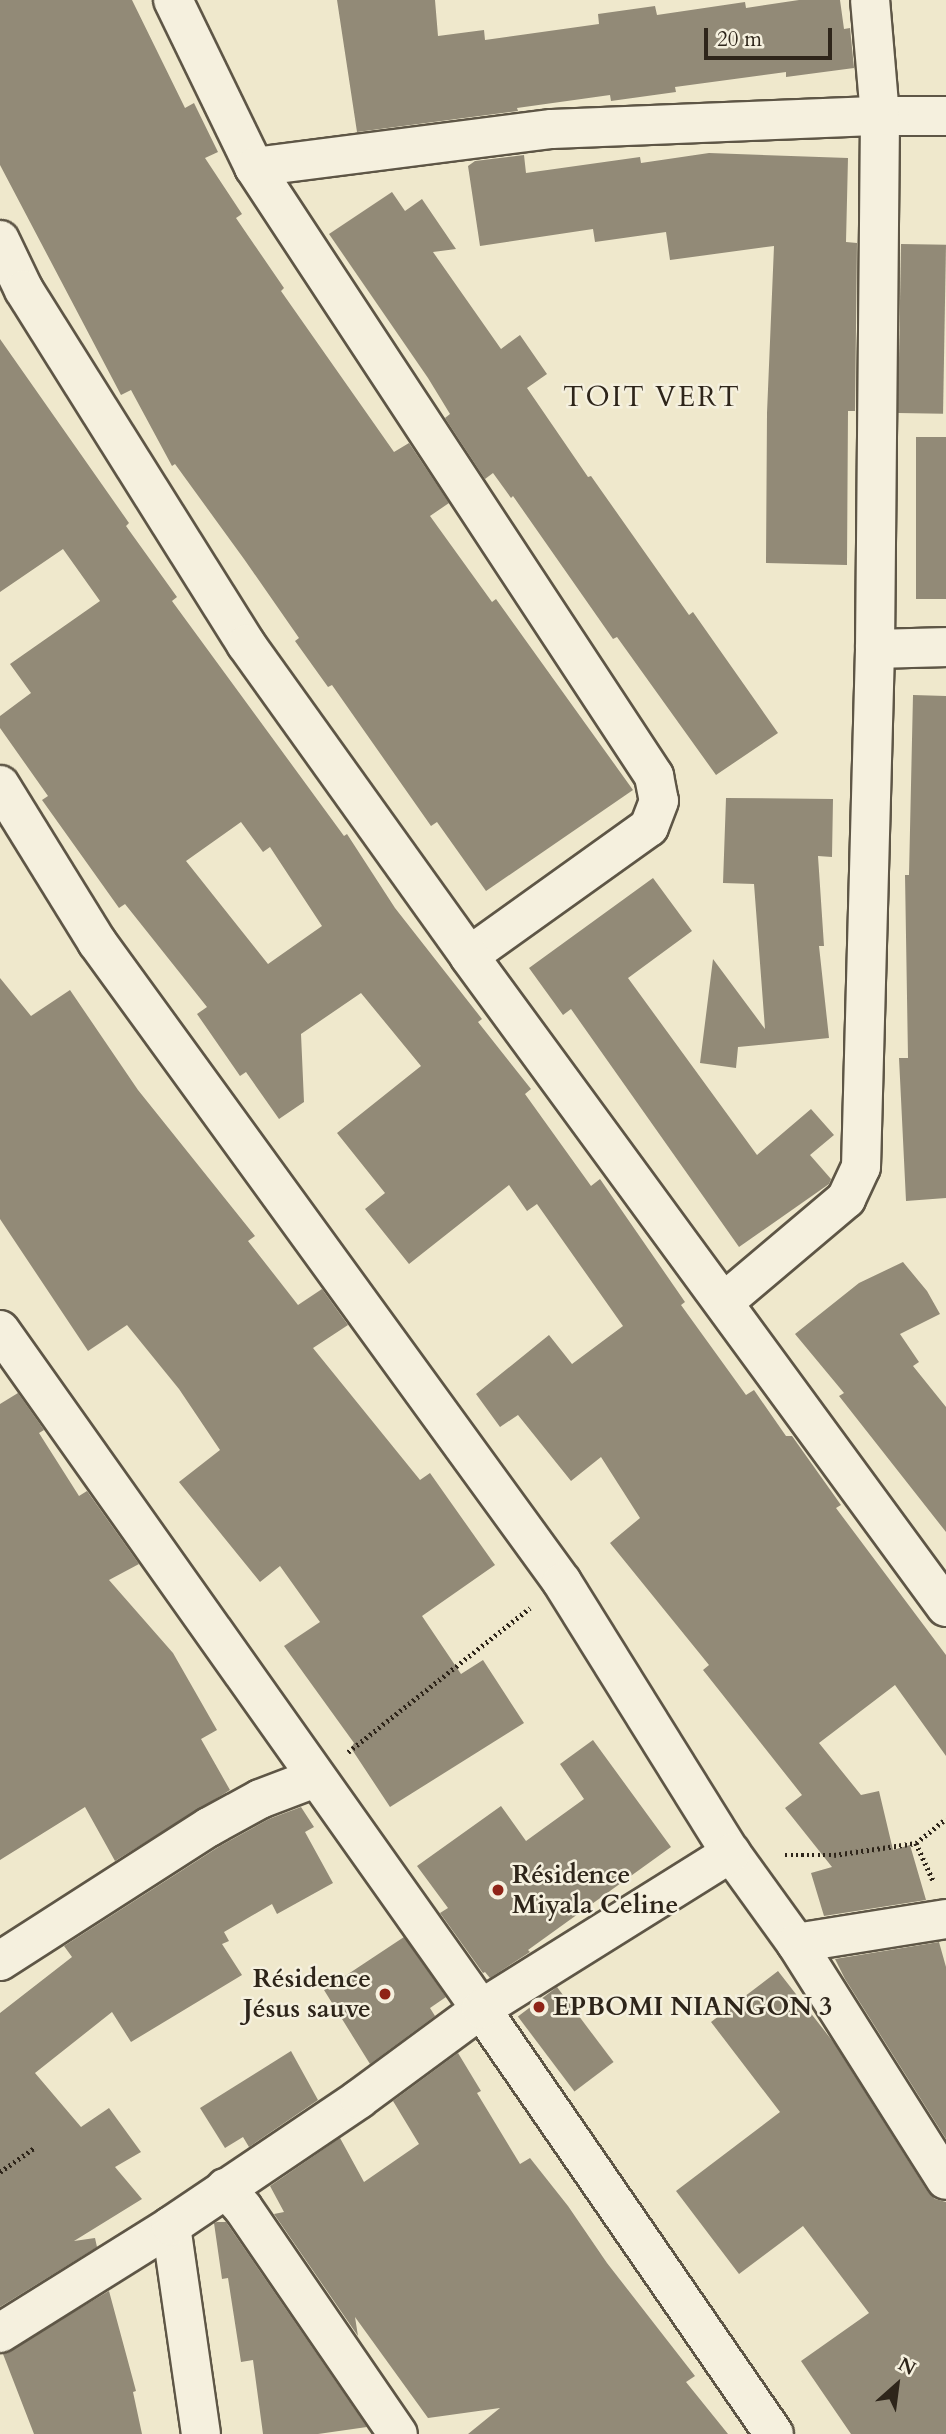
<!DOCTYPE html>
<html>
<head>
<meta charset="utf-8">
<style>
  body { margin:0 }
  #map { position:relative; width:946px; height:2434px; overflow:hidden; background:#efe8cc; font-family:Cardo,serif }
  div>[style] { position:absolute }
  [style*='--x'] { left:calc(var(--x)*1px); top:calc(var(--y)*1px); width:calc(var(--w)*1px); rotate:calc(var(--a)*1deg) }
  .building>* { inset:0; background:#928a77; transform-origin:0 0 }
  .path>* { height:4.5px; margin-top:-2.25px; transform-origin:0; background:repeating-linear-gradient(90deg,#2e251a 0 2px,transparent 0 5.5px) }
  .roads { filter:drop-shadow(2px 0 #5e5646) drop-shadow(-2px 0 #5e5646) drop-shadow(0 2px #5e5646) drop-shadow(0 -2px #5e5646) }
  .minor>* { height:38px; margin:-19px; padding:0 19px; transform-origin:19px; border-radius:19px; background:#f5f0de }
  .dots>* { width:19px; height:19px; translate:-50% -50%; box-sizing:border-box; border:4px solid #f5f0de; border-radius:50% }
  span { translate:-50% -50%; white-space:nowrap; text-align:center; line-height:1.15; -webkit-text-stroke:5px #f5f0de; paint-order:stroke }
  .poi-label { font-size:26px; color:#2e251a; font-weight:700 }
  .left { translate:0 -50%; text-align:left }
  .right { translate:-100% -50%; text-align:right }
  .neighbourhood-label { font-size:28px; color:#2e251a; letter-spacing:2px }
  .north { position:absolute; left:862px; top:2350px; width:70px; height:70px; -webkit-text-stroke:5px #f5f0de; paint-order:stroke; rotate:28deg; font-size:19px; font-weight:700; line-height:28px; text-align:center; color:#2e251a }
  .north::after { content:''; display:block; margin:auto; width:24px; height:32px; background:#2e251a; clip-path:polygon(50% 0,100% 100%,50% 72%,0 100%) }
  .scale { position:absolute; left:704px; top:28px; width:128px; height:32px; box-sizing:border-box; border:4px solid #2e251a; border-top:0; padding-left:9px; font-size:21px; line-height:24px; white-space:nowrap; color:#2e251a; -webkit-text-stroke:5px #f5f0de; paint-order:stroke }
</style>
</head>
<body>
<div id="map">
  <div class="building">
    <i style="clip-path:polygon(0 0,132px 0,185px 108px,194px 103px,218px 152px,205px 158px,242px 214px,236px 218px,284px 288px,281px 291px,394px 452px,409px 443px,449px 503px,430px 516px,492px 602px,496px 599px,633px 790px,486px 891px,437px 822px,431px 826px,332px 685px,328px 687px,295px 641px,299px 638px,244px 559px,175px 464px,172px 466px,131px 390px,121px 395px,0 165px)"></i>
    <i style="clip-path:polygon(337px 0,435px 0,438px 36px,484px 30px,485px 40px,599px 24px,598px 14px,655px 6px,657px 15px,745px 2px,746px 8px,799px 0,840px 0,844px 29px,850px 28px,854px 68px,786px 77px,786px 72px,675px 87px,676px 92px,611px 101px,610px 95px,517px 108px,518px 111px,357px 132px)"></i>
    <i style="clip-path:polygon(709px 153px,848px 158px,846px 242px,857px 243px,855px 411px,848px 411px,847px 565px,766px 563px,767px 413px,774px 246px,670px 260px,666px 232px,595px 242px,593px 229px,480px 246px,468px 166px,475px 161px,524px 155px,526px 173px,640px 157px,641px 163px)"></i>
    <i style="clip-path:polygon(392px 192px,405px 211px,422px 199px,456px 249px,433px 252px,501px 349px,520px 335px,547px 374px,527px 388px,588px 477px,591px 476px,689px 615px,693px 612px,778px 733px,716px 775px,617px 637px,613px 639px,513px 496px,511px 498px,493px 473px,485px 479px,445px 418px,450px 414px,428px 378px,329px 234px)"></i>
    <i style="left:901px;top:244px;width:45px;height:169px;rotate:1deg"></i>
    <i style="clip-path:polygon(evenodd,0 339px,129px 523px,126px 526px,177px 597px,172px 601px,344px 836px,347px 834px,395px 908px,482px 1019px,478px 1022px,531px 1089px,525px 1094px,591px 1186px,600px 1179px,685px 1302px,681px 1305px,746px 1395px,754px 1390px,786px 1436px,792px 1436px,841px 1505px,836px 1508px,946px 1655px,946px 1756px,895px 1685px,819px 1743px,861px 1795px,879px 1791px,893px 1850px,910px 1845px,926px 1900px,824px 1916px,811px 1873px,832px 1867px,785px 1808px,802px 1795px,703px 1670px,709px 1665px,610px 1543px,640px 1518px,601px 1457px,571px 1481px,518px 1415px,500px 1427px,476px 1394px,549px 1335px,572px 1364px,623px 1326px,537px 1204px,527px 1211px,509px 1185px,409px 1264px,365px 1209px,385px 1193px,337px 1133px,421px 1066px,361px 993px,301px 1034px,304px 1102px,279px 1119px,246px 1072px,240px 1076px,197px 1014px,207px 1007px,125px 904px,119px 908px,42px 800px,48px 796px,0 728px,0 716px,31px 693px,10px 664px,100px 601px,63px 549px,0 592px,0 339px,241px 822px,263px 852px,270px 847px,322px 926px,268px 964px,186px 861px,241px 822px)"></i>
    <i style="left:916px;top:437px;width:30px;height:162px"></i>
    <i style="clip-path:polygon(913px 695px,946px 696px,946px 1198px,906px 1201px,899px 1058px,908px 1058px,905px 875px,909px 875px)"></i>
    <i style="clip-path:polygon(726px 798px,833px 799px,832px 857px,818px 856px,824px 946px,819px 946px,829px 1038px,738px 1047px,736px 1068px,700px 1063px,713px 959px,765px 1029px,754px 884px,723px 883px)"></i>
    <i style="clip-path:polygon(653px 878px,692px 931px,628px 978px,757px 1155px,811px 1109px,834px 1135px,810px 1155px,831px 1179px,829px 1184px,739px 1247px,571px 1009px,563px 1015px,529px 968px)"></i>
    <i style="clip-path:polygon(0 978px,31px 1016px,70px 990px,138px 1090px,255px 1236px,248px 1241px,298px 1305px,322px 1289px,348px 1325px,313px 1348px,420px 1480px,430px 1473px,495px 1565px,422px 1616px,461px 1674px,483px 1660px,524px 1723px,390px 1807px,351px 1748px,354px 1743px,284px 1646px,320px 1622px,280px 1566px,260px 1582px,179px 1482px,220px 1450px,179px 1389px,127px 1325px,88px 1351px,0 1219px)"></i>
    <i style="clip-path:polygon(903px 1262px,927px 1291px,940px 1314px,900px 1334px,919px 1362px,913px 1366px,946px 1407px,946px 1532px,839px 1396px,844px 1393px,795px 1334px,859px 1283px)"></i>
    <i style="clip-path:polygon(18px 1393px,44px 1430px,39px 1433px,79px 1496px,87px 1491px,139px 1564px,109px 1580px,173px 1653px,217px 1730px,201px 1739px,230px 1790px,115px 1861px,85px 1807px,0 1860px,0 1404px)"></i>
    <i style="clip-path:polygon(593px 1740px,671px 1847px,528px 1950px,530px 1952px,490px 1978px,485px 1972px,483px 1973px,440px 1913px,448px 1908px,417px 1866px,501px 1806px,526px 1841px,584px 1799px,560px 1764px)"></i>
    <i style="clip-path:polygon(301px 1807px,314px 1827px,305px 1832px,333px 1883px,277px 1914px,272px 1904px,224px 1932px,229px 1941px,222px 1944px,242px 1975px,131px 2042px,112px 2012px,35px 2073px,81px 2127px,109px 2108px,141px 2152px,115px 2167px,142px 2199px,74px 2241px,95px 2238px,97px 2247px,0 2307px,0 2013px,72px 1957px,64px 1946px,220px 1846px,269px 1819px)"></i>
    <i style="clip-path:polygon(404px 1937px,446px 1997px,430px 2008px,435px 2016px,370px 2064px,324px 1990px)"></i>
    <i style="clip-path:polygon(939px 1942px,946px 1967px,946px 2139px,845px 1979px,835px 1959px)"></i>
    <i style="clip-path:polygon(778px 1971px,834px 2043px,928px 2192px,935px 2199px,946px 2202px,946px 2434px,851px 2434px,801px 2361px,869px 2313px,803px 2226px,739px 2274px,676px 2191px,780px 2112px,711px 2022px)"></i>
    <i style="left:557px;top:1987px;width:94px;height:49px;rotate:53deg"></i>
    <i style="clip-path:polygon(291px 2051px,318px 2100px,249px 2147px,243px 2137px,225px 2148px,200px 2108px)"></i>
    <i style="clip-path:polygon(458px 2053px,481px 2091px,477px 2093px,520px 2164px,530px 2158px,568px 2206px,607px 2263px,695px 2376px,686px 2382px,728px 2434px,468px 2434px,500px 2408px,428px 2418px,355px 2317px,358px 2336px,274px 2214px,284px 2212px,270px 2186px,340px 2138px,364px 2182px,419px 2144px,393px 2101px)"></i>
    <i style="clip-path:polygon(217px 2222px,226px 2222px,367px 2427px,318px 2434px,263px 2434px,253px 2360px,241px 2362px,228px 2278px,222px 2279px,214px 2223px)"></i>
    <i style="clip-path:polygon(109px 2291px,136px 2391px,133px 2392px,142px 2434px,34px 2434px,3px 2354px)"></i>
  </div>
  <div class="path">
    <i style="--x:348;--y:1752;--w:232;--a:-38.4"></i>
    <i style="--x:916;--y:1843;--w:41;--a:65.3"></i>
    <i style="--x:785;--y:1855;--w:49;--a:0"></i>
    <i style="--x:834;--y:1855;--w:83;--a:-8.3"></i>
    <i style="--x:916;--y:1843;--w:38;--a:-39"></i>
    <i style="--x:0;--y:2172;--w:42;--a:-35.2"></i>
  </div>
  <div class="roads">
    <div class="minor">
      <i style="--x:173;--y:0;--w:186;--a:64.1"></i>
      <i style="--x:254;--y:167;--w:729;--a:56.7"></i>
      <i style="--x:654;--y:776;--w:25;--a:79"></i>
      <i style="--x:659;--y:801;--w:28;--a:111"></i>
      <i style="--x:649;--y:827;--w:221;--a:144.4"></i>
      <i style="--x:254;--y:167;--w:300;--a:-7.3"></i>
      <i style="--x:552;--y:129;--w:328;--a:-2.3"></i>
      <i style="--x:880;--y:116;--w:66;--a:0"></i>
      <i style="--x:0;--y:240;--w:55;--a:64.4"></i>
      <i style="--x:24;--y:290;--w:418;--a:57.9"></i>
      <i style="--x:246;--y:644;--w:384;--a:54.4"></i>
      <i style="--x:469;--y:956;--w:807;--a:53.77"></i>
      <i style="--x:875;--y:649;--w:71;--a:-1.6"></i>
      <i style="--x:0;--y:785;--w:185;--a:58.3"></i>
      <i style="--x:97;--y:942;--w:791;--a:54"></i>
      <i style="--x:562;--y:1582;--w:319;--a:58.1"></i>
      <i style="--x:731;--y:1853;--w:111;--a:54.2"></i>
      <i style="--x:796;--y:1943;--w:280;--a:57.7"></i>
      <i style="--x:724;--y:1302;--w:160;--a:-40.2"></i>
      <i style="--x:846;--y:1199;--w:35;--a:-65"></i>
      <i style="--x:861;--y:1167;--w:518;--a:-88.45"></i>
      <i style="--x:875;--y:649;--w:533;--a:-89.46"></i>
      <i style="--x:880;--y:116;--w:116;--a:-94.9"></i>
      <i style="--x:0;--y:1330;--w:832;--a:54.69"></i>
      <i style="--x:481;--y:2009;--w:516;--a:55.42"></i>
      <i style="--x:796;--y:1943;--w:152;--a:-9.1"></i>
      <i style="--x:0;--y:1961;--w:248;--a:-32.7"></i>
      <i style="--x:209;--y:1827;--w:58;--a:-28.8"></i>
      <i style="--x:260;--y:1799;--w:59;--a:-20.9"></i>
      <i style="--x:225;--y:2188;--w:27;--a:48"></i>
      <i style="--x:243;--y:2208;--w:274;--a:55.6"></i>
      <i style="--x:171;--y:2226;--w:210;--a:81.8"></i>
      <i style="--x:0;--y:2333;--w:202;--a:-32"></i>
      <i style="--x:171;--y:2226;--w:227;--a:-34"></i>
      <i style="--x:359;--y:2099;--w:152;--a:-36.4"></i>
      <i style="--x:481;--y:2009;--w:295;--a:-32"></i>
    </div>
  </div>
  <div class="dots">
    <i style="left:498px;top:1890px;background:#8f2418"></i>
    <i style="left:385px;top:1994px;background:#8f2418"></i>
    <i style="left:539px;top:2007px;background:#8f2418"></i>
  </div>
  <div class="poi-label">
    <span class="left" style="left:512px;top:1890px">Résidence<br>Miyala Celine</span>
    <span class="right" style="left:371px;top:1994px">Résidence<br>Jésus sauve</span>
    <span class="left" style="left:553px;top:2007px">EPBOMI NIANGON 3</span>
  </div>
  <div class="neighbourhood-label">
    <span style="left:652px;top:397px">TOIT VERT</span>
  </div>
  <div class="north">N</div>
  <div class="scale">20 m</div>
</div>
</body>
</html>
